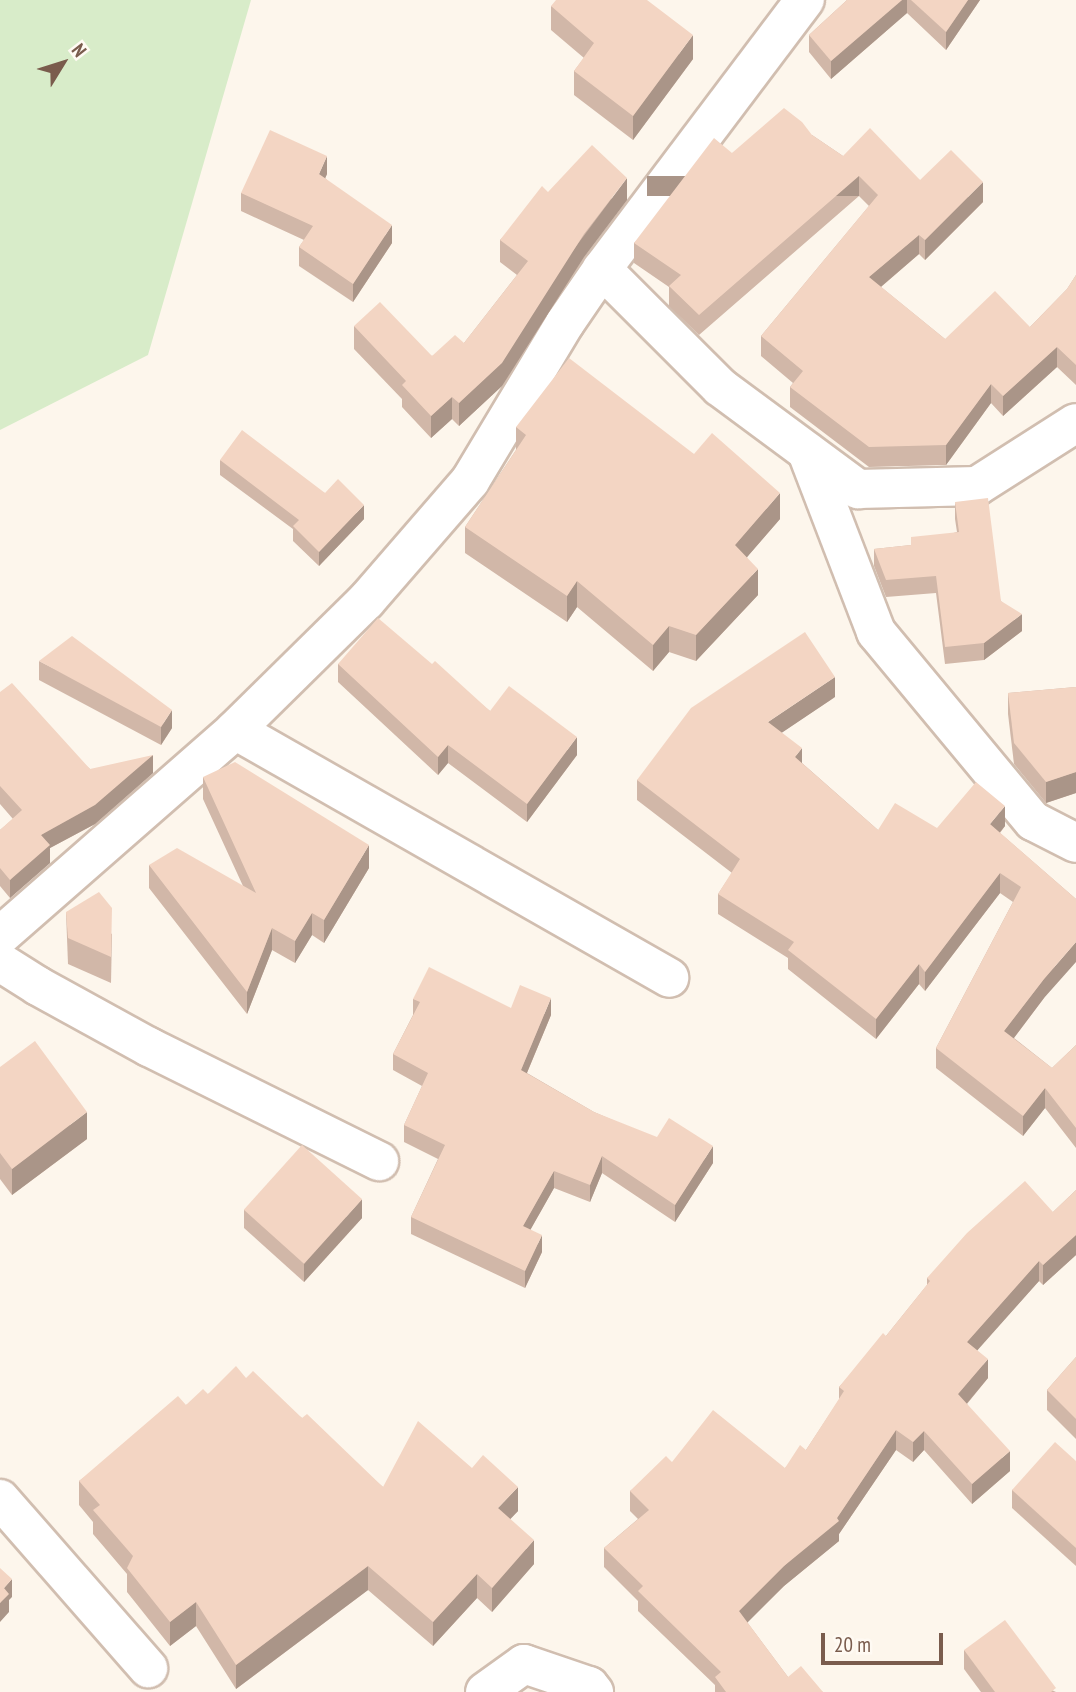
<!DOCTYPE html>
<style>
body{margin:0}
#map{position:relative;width:1076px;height:1692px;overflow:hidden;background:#fdf6ec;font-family:"PT Sans Narrow",sans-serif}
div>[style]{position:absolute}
.green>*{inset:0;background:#d8ecc9}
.roads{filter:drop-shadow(2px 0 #d1beb0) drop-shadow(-2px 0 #d1beb0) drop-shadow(0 2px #d1beb0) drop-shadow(0 -2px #d1beb0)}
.minor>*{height:38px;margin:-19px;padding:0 19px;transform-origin:19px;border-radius:19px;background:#fff}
.wall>*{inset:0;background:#d1b7a8}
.shaded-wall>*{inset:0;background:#aa9588;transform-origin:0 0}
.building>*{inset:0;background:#f3d5c3;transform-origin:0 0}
span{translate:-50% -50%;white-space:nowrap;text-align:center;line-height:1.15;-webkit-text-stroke:7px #fffaf3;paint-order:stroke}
.north{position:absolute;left:28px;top:28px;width:70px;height:70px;-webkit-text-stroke:5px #fffaf3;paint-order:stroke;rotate:52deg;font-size:19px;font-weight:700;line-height:28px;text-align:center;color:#7a5c4d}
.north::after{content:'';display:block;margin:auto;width:24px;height:32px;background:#7a5c4d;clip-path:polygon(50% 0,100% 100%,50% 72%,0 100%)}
.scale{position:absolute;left:821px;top:1633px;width:122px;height:32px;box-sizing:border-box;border:4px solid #7a5c4d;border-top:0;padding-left:9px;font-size:21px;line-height:24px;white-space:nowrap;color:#7a5c4d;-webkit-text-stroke:5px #fffaf3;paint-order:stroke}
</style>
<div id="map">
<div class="green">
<div style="clip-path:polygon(0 0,251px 0,148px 355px,0 430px)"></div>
</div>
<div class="roads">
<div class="minor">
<div style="left:602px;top:269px;width:167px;rotate:45deg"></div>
<div style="left:720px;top:387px;width:172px;rotate:36.5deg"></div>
<div style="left:858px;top:489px;width:119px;rotate:-1.4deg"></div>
<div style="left:977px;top:486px;width:117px;rotate:-32.5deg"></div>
<div style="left:807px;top:452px;width:193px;rotate:69deg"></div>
<div style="left:876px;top:632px;width:246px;rotate:50.3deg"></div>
<div style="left:1033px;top:821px;width:48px;rotate:27.1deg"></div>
<div style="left:235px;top:730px;width:500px;rotate:29.7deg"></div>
<div style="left:0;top:936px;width:313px;rotate:-41.2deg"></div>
<div style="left:235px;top:730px;width:184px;rotate:-44.6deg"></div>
<div style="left:366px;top:601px;width:159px;rotate:-49.1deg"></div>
<div style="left:470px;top:481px;width:184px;rotate:-59deg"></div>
<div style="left:565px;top:323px;width:65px;rotate:-55.6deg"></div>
<div style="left:602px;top:269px;width:337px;rotate:-53deg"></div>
<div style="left:0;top:962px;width:45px;rotate:32.3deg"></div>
<div style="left:38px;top:986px;width:127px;rotate:28.8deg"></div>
<div style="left:149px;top:1047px;width:257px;rotate:26.4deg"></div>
<div style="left:0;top:1499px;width:225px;rotate:48.8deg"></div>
<div style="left:485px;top:1692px;width:48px;rotate:-35.7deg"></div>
<div style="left:524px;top:1664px;width:69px;rotate:18.7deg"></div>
<div style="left:589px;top:1686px;width:8px;rotate:50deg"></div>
</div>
</div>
<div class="wall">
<div style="clip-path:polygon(847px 0,980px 0,946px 50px,907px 13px,831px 79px,809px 52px,809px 35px)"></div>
<div style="clip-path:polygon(551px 6px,693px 59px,633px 140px,574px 95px,574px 71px,584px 58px,551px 30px)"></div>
<div style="clip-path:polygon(812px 135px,843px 156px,920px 180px,983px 202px,925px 260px,919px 254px,881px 287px,945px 339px,1030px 327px,1067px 289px,1076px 275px,1076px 385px,1057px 367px,1003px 416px,991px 403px,946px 465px,869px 467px,790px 407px,790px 387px,793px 383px,761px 356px,761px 336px,869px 206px,859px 196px,699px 335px,669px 306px,669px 287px,634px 263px,634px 243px,732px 153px)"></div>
<div style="clip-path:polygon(327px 174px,325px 178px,392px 243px,353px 302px,299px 266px,299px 247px,304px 240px,241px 211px,241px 193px)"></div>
<div style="clip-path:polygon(548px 192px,627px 200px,584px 257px,502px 386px,459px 426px,452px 419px,431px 438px,402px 407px,402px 399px,354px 349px,354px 326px,432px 356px,464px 343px,517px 275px,500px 262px,500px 240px)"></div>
<div style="clip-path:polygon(516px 427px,694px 454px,780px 519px,747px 557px,758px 595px,696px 661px,669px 652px,653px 671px,577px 607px,567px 622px,465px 553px,465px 527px,516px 450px)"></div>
<div style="clip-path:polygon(220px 460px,325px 493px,364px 519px,319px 566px,293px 541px,293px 529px,220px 475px)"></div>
<div style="clip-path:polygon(955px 502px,1001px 601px,1022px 631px,984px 660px,945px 664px,936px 593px,886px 597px,874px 566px,874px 549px,911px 545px,957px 532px,955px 519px)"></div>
<div style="clip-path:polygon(39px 661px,172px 728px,161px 745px,39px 680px)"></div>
<div style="clip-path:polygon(338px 664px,432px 664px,490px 711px,577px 755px,527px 822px,448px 763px,438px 775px,338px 682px)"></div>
<div style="clip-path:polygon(1076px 687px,1076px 793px,1046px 803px,1014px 764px,1008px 714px,1008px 693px)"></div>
<div style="clip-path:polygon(0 692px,90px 769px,153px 773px,95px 824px,50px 848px,50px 863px,10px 898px,0 886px,0 830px,13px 819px,0 804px)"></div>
<div style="clip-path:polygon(835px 697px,781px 733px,802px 763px,878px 830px,1005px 826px,1000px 833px,1076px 899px,1044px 998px,1014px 1038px,1052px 1068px,1076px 1045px,1076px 1148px,1045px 1108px,1023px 1136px,936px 1068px,936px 1048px,1013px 902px,1000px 893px,925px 991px,919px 984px,876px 1039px,788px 969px,788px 958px,718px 914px,718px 894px,732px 873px,637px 800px,637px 780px)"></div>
<div style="clip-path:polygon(203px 777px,369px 868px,324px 943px,312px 935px,295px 963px,272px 950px,247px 1014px,149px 888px,149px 865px,243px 886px,203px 799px)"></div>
<div style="clip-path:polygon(66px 912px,112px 934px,111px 983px,68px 964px)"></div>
<div style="clip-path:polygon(413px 999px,511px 1008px,551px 1015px,527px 1073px,594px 1112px,713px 1163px,675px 1222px,602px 1173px,590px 1202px,554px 1188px,530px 1230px,542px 1252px,525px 1288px,411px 1234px,411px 1217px,438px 1159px,404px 1142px,404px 1125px,422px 1086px,393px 1070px,393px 1054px,413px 1015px)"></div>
<div style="clip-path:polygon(0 1067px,87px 1139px,12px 1195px,0 1179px)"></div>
<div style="clip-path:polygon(1076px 1190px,1076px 1255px,1043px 1285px,1039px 1281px,977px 1350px,988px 1378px,967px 1404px,1010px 1471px,972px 1504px,924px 1450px,913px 1462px,896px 1450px,839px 1534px,839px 1541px,784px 1586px,747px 1622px,788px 1677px,823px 1692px,715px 1692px,715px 1685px,638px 1611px,638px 1601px,604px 1567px,604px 1548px,638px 1519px,630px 1511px,630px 1491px,672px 1462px,785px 1468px,806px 1450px,839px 1400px,839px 1387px,886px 1336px,927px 1285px,927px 1278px,1053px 1212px)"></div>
<div style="clip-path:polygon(244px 1210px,362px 1218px,304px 1282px,244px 1228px)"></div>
<div style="clip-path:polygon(1076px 1357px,1076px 1439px,1047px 1410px,1047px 1390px)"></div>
<div style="clip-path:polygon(246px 1378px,302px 1418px,383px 1487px,518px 1511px,510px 1519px,534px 1564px,492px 1612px,477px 1598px,433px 1646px,368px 1590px,236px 1689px,196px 1626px,170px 1646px,127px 1592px,127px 1574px,93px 1534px,93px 1522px,79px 1505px,79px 1481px,186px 1405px,208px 1394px)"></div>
<div style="clip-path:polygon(1076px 1461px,1076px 1566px,1012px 1508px,1012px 1490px)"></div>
<div style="clip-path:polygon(964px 1650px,1056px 1692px,981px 1692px,964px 1669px)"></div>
</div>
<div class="shaded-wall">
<div style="clip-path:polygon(902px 0,907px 0,907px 13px,831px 79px,831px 61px)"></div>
<div style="clip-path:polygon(968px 0,980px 0,946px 50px,946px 32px)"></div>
<div style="clip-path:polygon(693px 35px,693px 59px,633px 140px,633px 116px)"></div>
<div style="clip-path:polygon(327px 156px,327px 174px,319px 192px,319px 174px)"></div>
<div style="left:859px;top:176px;width:20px;height:212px;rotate:90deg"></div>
<div style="clip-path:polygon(627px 178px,627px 200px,584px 257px,502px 386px,459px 426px,459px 403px)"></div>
<div style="clip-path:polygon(983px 182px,983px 202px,925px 260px,925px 240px)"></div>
<div style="clip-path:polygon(392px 225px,392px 243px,353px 302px,353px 284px)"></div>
<div style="clip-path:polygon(919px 235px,919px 254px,869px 297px,869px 277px)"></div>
<div style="clip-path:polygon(1057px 347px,1057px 367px,1003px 416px,1003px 396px)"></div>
<div style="clip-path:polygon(991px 384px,991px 403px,946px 465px,946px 445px)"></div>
<div style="clip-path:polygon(452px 397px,452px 419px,431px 438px,431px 416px)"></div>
<div style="clip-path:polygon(780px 493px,780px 519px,735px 571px,735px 545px)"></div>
<div style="clip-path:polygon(364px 505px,364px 519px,319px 566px,319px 552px)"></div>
<div style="clip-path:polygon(758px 569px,758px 595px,696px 661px,696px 635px)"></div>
<div style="clip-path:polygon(577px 581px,577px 607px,567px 622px,567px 596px)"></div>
<div style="clip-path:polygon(1022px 614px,1022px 631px,984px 660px,984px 643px)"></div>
<div style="clip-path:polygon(669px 626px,669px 652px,653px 671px,653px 645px)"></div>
<div style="clip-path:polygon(835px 677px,835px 697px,768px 742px,768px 722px)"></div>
<div style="clip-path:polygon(172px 710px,172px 728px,161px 745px,161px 727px)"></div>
<div style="clip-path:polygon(577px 737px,577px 755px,527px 822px,527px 804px)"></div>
<div style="clip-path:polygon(448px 745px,448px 763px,438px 775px,438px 757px)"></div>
<div style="clip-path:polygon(802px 748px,802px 768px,795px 757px)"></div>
<div style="clip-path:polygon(153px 755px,153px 773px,95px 824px,50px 848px,50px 863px,10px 898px,10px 880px,41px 835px)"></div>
<div style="clip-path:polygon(1076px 772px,1076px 793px,1046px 803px,1046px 782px)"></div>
<div style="clip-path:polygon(1005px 806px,1005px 826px,990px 844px,990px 824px)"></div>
<div style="clip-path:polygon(369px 845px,369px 868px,324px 943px,324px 920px)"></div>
<div style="clip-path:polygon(1000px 873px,1000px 893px,925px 991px,925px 972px)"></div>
<div style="clip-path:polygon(312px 913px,312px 935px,295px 963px,295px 941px)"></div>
<div style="clip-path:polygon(272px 928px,272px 950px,247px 1014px,247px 992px)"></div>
<div style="clip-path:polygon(1076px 942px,1076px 962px,1044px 998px,1004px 1051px,1004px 1031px,1044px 979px)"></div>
<div style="clip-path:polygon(919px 964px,919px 984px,876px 1039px,876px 1019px)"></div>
<div style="clip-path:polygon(551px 998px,551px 1015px,521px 1087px,521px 1070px)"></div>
<div style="clip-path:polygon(1045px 1088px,1045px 1108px,1023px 1136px,1023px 1116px)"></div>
<div style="clip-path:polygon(87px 1112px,87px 1139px,12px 1195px,12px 1169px)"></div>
<div style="clip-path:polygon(713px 1146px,713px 1163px,675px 1222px,675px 1205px)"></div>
<div style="clip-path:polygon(602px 1156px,602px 1173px,590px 1202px,590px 1185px)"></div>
<div style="clip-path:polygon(554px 1171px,554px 1188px,523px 1243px,523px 1226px)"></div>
<div style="clip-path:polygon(362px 1199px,362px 1218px,304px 1282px,304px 1264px)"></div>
<div style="clip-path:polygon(542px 1235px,542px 1252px,525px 1288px,525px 1271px)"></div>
<div style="clip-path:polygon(1076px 1235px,1076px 1255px,1043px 1285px,1043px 1265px)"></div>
<div style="clip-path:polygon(1039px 1261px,1039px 1281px,967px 1362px,967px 1342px)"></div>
<div style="clip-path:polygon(988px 1359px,988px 1378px,958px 1414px,958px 1394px)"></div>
<div style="clip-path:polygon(896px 1430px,896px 1450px,839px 1534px,839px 1541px,784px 1586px,739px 1631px,739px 1611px,784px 1566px,837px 1518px)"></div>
<div style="clip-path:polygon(924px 1431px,924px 1450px,913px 1462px,913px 1442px)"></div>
<div style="clip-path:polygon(1010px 1451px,1010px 1471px,972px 1504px,972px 1484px)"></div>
<div style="clip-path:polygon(518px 1487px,518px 1511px,498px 1532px,498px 1508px)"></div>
<div style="clip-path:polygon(534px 1540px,534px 1564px,492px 1612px,492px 1588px)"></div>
<div style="clip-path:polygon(368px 1566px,368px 1590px,236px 1689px,236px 1665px)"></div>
<div style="clip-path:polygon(477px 1574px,477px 1598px,433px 1646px,433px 1622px)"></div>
<div style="clip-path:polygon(12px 1579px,12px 1597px,9px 1600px,9px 1612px,0 1622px,0 1603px,4px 1588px)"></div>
<div style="clip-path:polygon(196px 1602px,196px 1626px,170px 1646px,170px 1622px)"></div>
</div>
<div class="building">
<div style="clip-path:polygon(556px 0,647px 0,693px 35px,633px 116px,574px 71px,594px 43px,551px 6px)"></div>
<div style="clip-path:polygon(847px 0,902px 0,831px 61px,809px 35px)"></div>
<div style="clip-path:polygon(911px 0,968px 0,946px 32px)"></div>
<div style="clip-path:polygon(784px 108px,802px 122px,812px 135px,843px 156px,870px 128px,920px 180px,951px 150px,983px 182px,925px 240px,919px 235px,869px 277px,945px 339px,995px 291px,1030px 327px,1067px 289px,1076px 275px,1076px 365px,1057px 347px,1003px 396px,991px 384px,946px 445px,869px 447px,790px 387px,803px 371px,761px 336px,878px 195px,859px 176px,699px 315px,669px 286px,681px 275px,634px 243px,714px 138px,732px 153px)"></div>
<div style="clip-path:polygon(270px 130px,327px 156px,319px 174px,392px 225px,353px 284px,299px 247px,313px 226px,241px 193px)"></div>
<div style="clip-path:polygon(592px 145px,627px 178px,584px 234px,502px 363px,459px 403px,452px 397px,431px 416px,402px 385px,406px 381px,354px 326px,380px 302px,432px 356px,455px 335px,464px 343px,528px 261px,500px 240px,542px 186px,548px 192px)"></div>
<div style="clip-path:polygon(569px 358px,694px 454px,712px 433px,780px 493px,735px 545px,758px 569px,696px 635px,669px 626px,653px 645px,577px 581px,567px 596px,465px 527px,526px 435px,516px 427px)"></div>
<div style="clip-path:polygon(242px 430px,325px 493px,338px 479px,364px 505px,319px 552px,293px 526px,299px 520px,220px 460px)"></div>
<div style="clip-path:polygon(988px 498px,1001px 601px,1022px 614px,984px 643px,945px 647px,936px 576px,886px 580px,874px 549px,911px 545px,911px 537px,959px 532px,955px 502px)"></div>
<div style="clip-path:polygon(378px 618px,432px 664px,435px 661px,490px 711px,509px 686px,577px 737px,527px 804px,448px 745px,438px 757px,338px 664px)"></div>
<div style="clip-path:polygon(805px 632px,835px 677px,768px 722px,802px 748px,795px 757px,878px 830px,895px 803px,937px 828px,976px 782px,1005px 806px,990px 824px,1076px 899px,1076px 942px,1044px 979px,1004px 1031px,1052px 1068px,1076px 1045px,1076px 1128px,1045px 1088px,1023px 1116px,936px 1048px,1021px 887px,1000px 873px,925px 972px,919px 964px,876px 1019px,788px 950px,794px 942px,718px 894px,740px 859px,637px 780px,691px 708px)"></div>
<div style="clip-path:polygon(72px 636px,172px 710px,161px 727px,39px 661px)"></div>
<div style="clip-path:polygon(12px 683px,90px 769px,153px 755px,95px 805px,41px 835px,50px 845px,10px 880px,0 868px,0 830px,22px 810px,0 786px,0 692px)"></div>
<div style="clip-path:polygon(1076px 687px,1076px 772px,1046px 782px,1014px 743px,1008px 693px)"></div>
<div style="clip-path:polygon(235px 762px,369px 845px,324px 920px,312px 913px,295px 941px,272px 928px,247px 992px,149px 865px,177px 848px,256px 893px,203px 777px)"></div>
<div style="clip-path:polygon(99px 892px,112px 908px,111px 957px,68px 938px,66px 912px)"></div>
<div style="clip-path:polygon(429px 967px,511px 1008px,520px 985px,551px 998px,521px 1070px,594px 1112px,657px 1137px,669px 1118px,713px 1146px,675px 1205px,602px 1156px,590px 1185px,554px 1171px,523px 1226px,542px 1235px,525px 1271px,411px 1217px,445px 1145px,404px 1125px,428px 1073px,393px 1054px,420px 1002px,413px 999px)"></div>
<div style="clip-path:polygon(35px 1041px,87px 1112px,12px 1169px,0 1153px,0 1067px)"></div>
<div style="left:302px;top:1145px;width:81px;height:87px;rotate:42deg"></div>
<div style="clip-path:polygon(1025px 1181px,1053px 1212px,1076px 1190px,1076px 1235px,1043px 1265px,1039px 1261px,967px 1342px,988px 1359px,958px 1394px,1010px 1451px,972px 1484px,924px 1431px,913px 1442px,896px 1430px,837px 1518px,839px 1521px,784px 1566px,739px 1611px,788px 1677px,801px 1666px,823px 1692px,726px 1692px,715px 1677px,721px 1672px,638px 1591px,643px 1586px,604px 1548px,649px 1510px,630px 1491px,666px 1456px,672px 1462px,713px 1410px,785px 1468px,800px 1445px,806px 1450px,844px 1391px,839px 1387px,883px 1333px,886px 1336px,930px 1281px,927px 1278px,967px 1233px)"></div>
<div style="clip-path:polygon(1076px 1357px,1076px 1419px,1047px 1390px)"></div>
<div style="clip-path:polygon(236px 1366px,246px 1378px,253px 1371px,302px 1418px,307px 1414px,383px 1487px,418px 1421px,472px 1468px,483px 1455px,518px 1487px,498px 1508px,534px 1540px,492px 1588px,477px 1574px,433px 1622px,368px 1566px,236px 1665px,196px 1602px,170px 1622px,127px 1568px,133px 1556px,93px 1510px,100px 1505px,79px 1481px,178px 1396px,186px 1405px,203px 1389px,208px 1394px)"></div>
<div style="clip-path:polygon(1055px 1442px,1076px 1461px,1076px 1548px,1012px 1490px)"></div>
<div style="clip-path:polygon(0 1568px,12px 1579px,4px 1588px,9px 1594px,0 1603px)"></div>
<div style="clip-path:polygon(1005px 1620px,1056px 1688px,1051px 1692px,995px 1692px,964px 1650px)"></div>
</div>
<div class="north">N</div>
<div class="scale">20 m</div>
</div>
